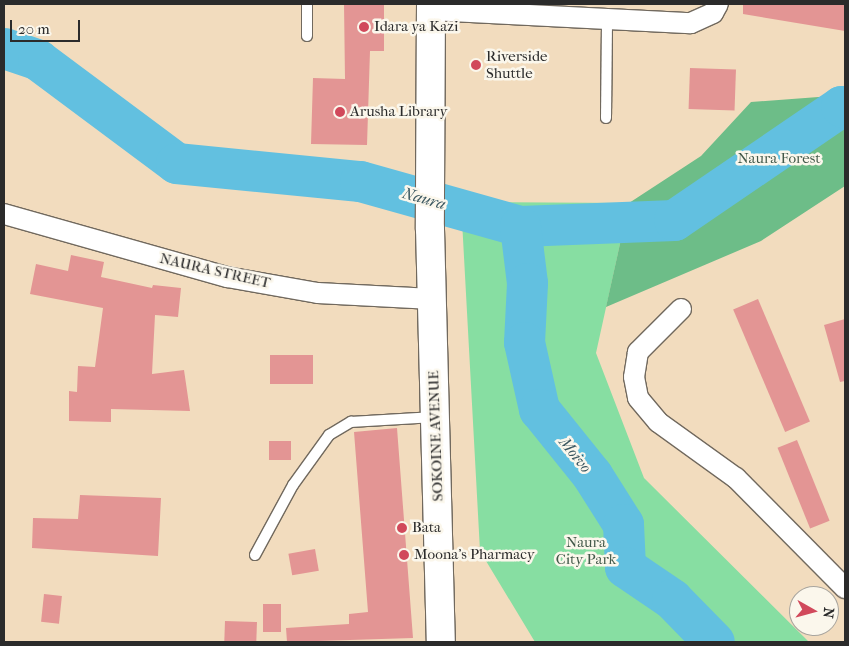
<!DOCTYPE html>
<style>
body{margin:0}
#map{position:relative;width:849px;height:646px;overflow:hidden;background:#f2dcbe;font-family:"IM FELL French Canon",serif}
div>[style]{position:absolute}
.green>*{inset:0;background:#87dea2}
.forest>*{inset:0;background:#6dbd88}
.river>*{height:41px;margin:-20.5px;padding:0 20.5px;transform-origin:20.5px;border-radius:20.5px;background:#62c0e0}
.building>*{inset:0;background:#e39594;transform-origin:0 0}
.roads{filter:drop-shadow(1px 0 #71695e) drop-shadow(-1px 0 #71695e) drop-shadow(0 1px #71695e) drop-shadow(0 -1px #71695e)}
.service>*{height:10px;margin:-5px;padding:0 5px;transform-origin:5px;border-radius:5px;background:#fff}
.minor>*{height:20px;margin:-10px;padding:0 10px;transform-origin:10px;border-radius:10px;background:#fff}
.primary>*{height:28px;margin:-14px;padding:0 14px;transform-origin:14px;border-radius:14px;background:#fff}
.dots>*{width:14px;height:14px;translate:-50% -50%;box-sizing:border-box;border:2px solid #fbf7ec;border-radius:50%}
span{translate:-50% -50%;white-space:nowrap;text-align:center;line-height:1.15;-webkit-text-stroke:5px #fbf7ec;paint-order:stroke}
.poi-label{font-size:15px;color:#2b2b2b}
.left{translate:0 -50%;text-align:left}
.park-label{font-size:15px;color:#425849}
.street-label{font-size:15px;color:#2b2b2b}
.water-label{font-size:16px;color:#3c5861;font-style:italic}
.frame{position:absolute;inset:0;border:5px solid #2b2b2b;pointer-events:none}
.north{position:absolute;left:789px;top:586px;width:50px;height:50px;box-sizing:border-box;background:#fbf7ec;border:1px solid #a8a59f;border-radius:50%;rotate:97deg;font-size:14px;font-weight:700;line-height:20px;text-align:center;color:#2b2b2b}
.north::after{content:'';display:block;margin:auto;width:18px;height:22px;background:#d1495b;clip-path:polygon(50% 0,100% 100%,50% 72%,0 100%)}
.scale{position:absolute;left:10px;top:20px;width:70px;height:22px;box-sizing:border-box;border:2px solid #2b2b2b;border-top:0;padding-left:6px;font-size:15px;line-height:18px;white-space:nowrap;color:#2b2b2b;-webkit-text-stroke:4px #fbf7ec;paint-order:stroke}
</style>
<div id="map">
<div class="green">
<div style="clip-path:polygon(461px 202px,629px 203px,596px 353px,644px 478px,809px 642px,535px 642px,480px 551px)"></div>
</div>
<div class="forest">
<div style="clip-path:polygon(845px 95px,845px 186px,761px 241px,606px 307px,629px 203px,701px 156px,751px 102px)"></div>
</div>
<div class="river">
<div style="left:4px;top:48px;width:36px;rotate:19deg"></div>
<div style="left:38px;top:60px;width:172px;rotate:36.7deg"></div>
<div style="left:176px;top:163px;width:185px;rotate:5.6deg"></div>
<div style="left:360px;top:181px;width:166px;rotate:15.7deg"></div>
<div style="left:520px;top:226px;width:154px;rotate:-2.2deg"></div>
<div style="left:674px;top:220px;width:202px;rotate:-34.3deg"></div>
<div style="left:841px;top:106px;width:4px;rotate:27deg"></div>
<div style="left:520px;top:226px;width:57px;rotate:83deg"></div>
<div style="left:527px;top:283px;width:59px;rotate:92.9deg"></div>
<div style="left:524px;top:342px;width:69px;rotate:77.4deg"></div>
<div style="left:539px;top:409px;width:85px;rotate:51.2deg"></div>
<div style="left:592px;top:475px;width:58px;rotate:57.7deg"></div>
<div style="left:623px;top:524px;width:43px;rotate:87.3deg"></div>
<div style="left:625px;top:567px;width:57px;rotate:34.2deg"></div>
<div style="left:672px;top:599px;width:60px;rotate:45.7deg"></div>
</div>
<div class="building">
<div style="clip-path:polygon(344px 4px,384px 4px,384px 51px,370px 51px,367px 145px,311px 144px,313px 78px,345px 79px)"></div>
<div style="clip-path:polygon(743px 4px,845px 4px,845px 31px,743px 14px)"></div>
<div style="left:690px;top:68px;width:46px;height:41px;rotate:2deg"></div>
<div style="clip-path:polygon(71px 255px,104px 262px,101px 277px,152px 288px,153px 285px,181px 288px,178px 317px,155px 315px,152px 374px,184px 370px,190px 411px,111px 409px,111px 422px,69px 421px,69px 391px,77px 392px,78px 366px,95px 367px,103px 308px,30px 294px,36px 264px,68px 271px)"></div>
<div style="left:758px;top:299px;width:133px;height:27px;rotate:67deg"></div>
<div style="clip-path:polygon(845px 319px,845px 381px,840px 382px,824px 325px)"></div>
<div style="left:313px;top:355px;width:29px;height:43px;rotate:90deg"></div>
<div style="clip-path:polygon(397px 428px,413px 638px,287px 642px,286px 628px,349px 624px,349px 614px,368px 612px,354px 432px)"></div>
<div style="left:797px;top:440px;width:87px;height:21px;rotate:68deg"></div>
<div style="left:269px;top:441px;width:22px;height:19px"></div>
<div style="clip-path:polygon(80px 495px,161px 498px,158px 556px,32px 548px,33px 518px,78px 519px)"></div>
<div style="left:315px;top:549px;width:22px;height:27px;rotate:80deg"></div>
<div style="left:44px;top:594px;width:18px;height:28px;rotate:6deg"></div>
<div style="left:263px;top:604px;width:18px;height:28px"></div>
<div style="left:225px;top:621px;width:32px;height:21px;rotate:2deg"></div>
</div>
<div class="roads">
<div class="service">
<div style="left:307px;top:36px;width:32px;rotate:-90deg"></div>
<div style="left:606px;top:118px;width:99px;rotate:-89.4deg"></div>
<div style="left:255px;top:555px;width:80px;rotate:-61.5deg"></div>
<div style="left:293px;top:485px;width:62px;rotate:-54.2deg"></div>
<div style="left:329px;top:435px;width:26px;rotate:-31deg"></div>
<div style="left:351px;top:422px;width:83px;rotate:-3.4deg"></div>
</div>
<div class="minor">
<div style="left:431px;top:10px;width:260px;rotate:2.9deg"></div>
<div style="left:691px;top:23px;width:24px;rotate:-24deg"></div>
<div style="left:713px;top:13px;width:10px;rotate:-61deg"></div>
<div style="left:4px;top:214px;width:232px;rotate:15.8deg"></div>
<div style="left:227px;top:277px;width:92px;rotate:10deg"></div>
<div style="left:318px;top:293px;width:114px;rotate:3deg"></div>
<div style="left:681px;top:309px;width:61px;rotate:135deg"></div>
<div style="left:638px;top:352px;width:25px;rotate:99deg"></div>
<div style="left:634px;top:377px;width:21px;rotate:79deg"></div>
<div style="left:638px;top:398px;width:31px;rotate:50deg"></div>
<div style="left:658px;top:422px;width:96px;rotate:35.7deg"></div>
<div style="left:736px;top:478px;width:155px;rotate:45.3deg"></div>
</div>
<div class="primary">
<div style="left:431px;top:4px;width:225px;rotate:90.3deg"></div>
<div style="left:430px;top:229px;width:413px;rotate:88.5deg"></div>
</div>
</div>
<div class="dots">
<div style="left:364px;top:27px;background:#d1495b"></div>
<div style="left:476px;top:65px;background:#d1495b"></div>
<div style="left:340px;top:112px;background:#d1495b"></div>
<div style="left:402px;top:528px;background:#d1495b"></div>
<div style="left:404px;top:555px;background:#d1495b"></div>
</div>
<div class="poi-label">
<span class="left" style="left:374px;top:27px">Idara ya Kazi</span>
<span class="left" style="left:486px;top:65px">Riverside<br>Shuttle</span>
<span class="left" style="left:350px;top:112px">Arusha Library</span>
<span class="left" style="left:412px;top:528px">Bata</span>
<span class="left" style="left:414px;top:555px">Moona's Pharmacy</span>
</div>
<div class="park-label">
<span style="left:779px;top:159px">Naura Forest</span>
<span style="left:586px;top:551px">Naura<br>City Park</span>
</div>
<div class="street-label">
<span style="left:215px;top:271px;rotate:13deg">NAURA STREET</span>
<span style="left:436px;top:436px;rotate:-92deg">SOKOINE AVENUE</span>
</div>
<div class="water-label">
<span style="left:424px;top:199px;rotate:16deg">Naura</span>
<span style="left:575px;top:455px;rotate:51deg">Moivo</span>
</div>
<div class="frame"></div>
<div class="north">N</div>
<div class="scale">20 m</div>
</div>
